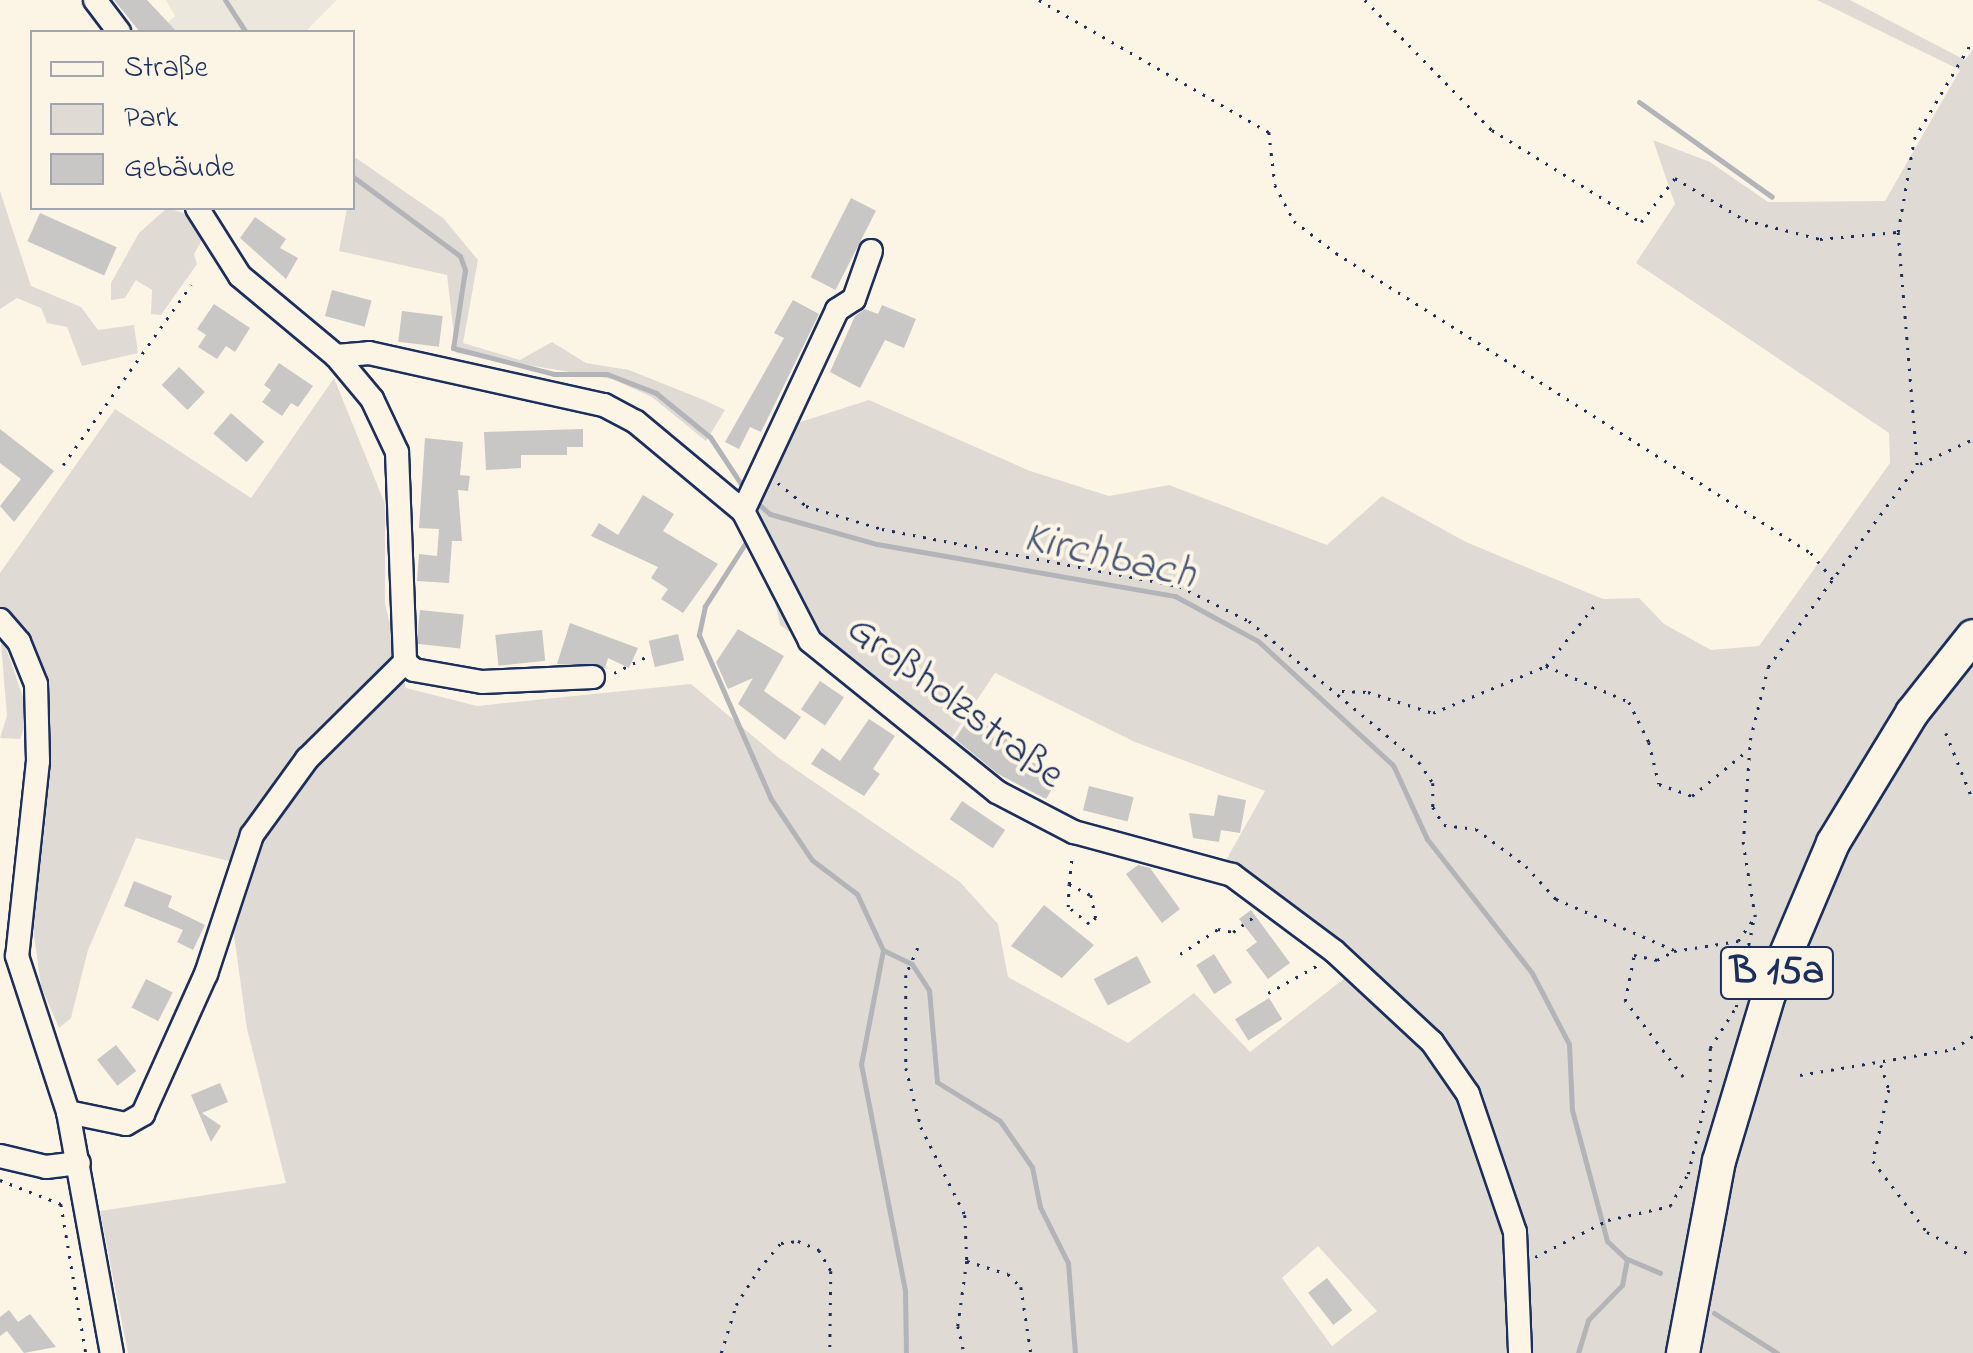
<!DOCTYPE html>
<meta charset="utf-8">
<style>
body{margin:0}
#map{position:relative;width:1973px;height:1353px;overflow:hidden;background:#fcf5e5;font-family:"Indie Flower",sans-serif}
div>[style]{position:absolute}
.built>*{inset:0;background:#ece7dc}
.green>*{inset:0;background:#dfdbd4}
.stream>*{height:5px;margin:-2.5px;padding:0 2.5px;transform-origin:2.5px;border-radius:2.5px;background:#b2b4b8}
.building>*{inset:0;background:#c8c7c6;transform-origin:0 0}
.path>*{height:2.5px;margin-top:-1.25px;transform-origin:0;background:repeating-linear-gradient(90deg,#1b2f5e 0 2.5px,transparent 0 10.5px)}
.roads{filter:drop-shadow(2px 0 #1b2f5e) drop-shadow(-2px 0 #1b2f5e) drop-shadow(0 2px #1b2f5e) drop-shadow(0 -2px #1b2f5e)}
.minor>*{height:22px;margin:-11px;padding:0 11px;transform-origin:11px;border-radius:11px;background:#fcf5e5}
.highway>*{height:32px;margin:-16px;padding:0 16px;transform-origin:16px;border-radius:16px;background:#fcf5e5}
span{translate:-50% -50%;white-space:nowrap;text-align:center;line-height:1.15;-webkit-text-stroke:8px #fcf5e5;paint-order:stroke}
.shield-label span{padding:2px 8px;background:#fcf5e5;border:2px solid;border-radius:8px;-webkit-text-stroke-width:0}
.shield-label{font-size:40px;color:#1b2f5e;font-weight:700}
.street-label{font-size:42px;color:#1b2f5e}
.water-label{font-size:45px;color:#485779;font-style:italic}
.legend{position:absolute;left:30px;top:30px;width:325px;height:180px;box-sizing:border-box;background:#fcf5e5;border:2px solid #a2a6af;margin:0;padding:12px 18px;list-style:none;font-size:30px;color:#1b2f5e}
.legend li{display:flex;align-items:center;gap:20px;height:50px}
.legend b{width:50px;border:2px solid #a2a6af}
</style>
<div id="map">
<div class="built">
<div style="clip-path:polygon(166px 0,337px 0,305px 32px,156px 32px,175px 16px)"></div>
</div>
<div class="green">
<div style="clip-path:polygon(evenodd,1817px 0,1850px 0,1965px 60px,1973px 49px,1973px 1353px,128px 1353px,100px 1211px,286px 1183px,247px 1029px,233px 928px,241px 864px,136px 838px,88px 950px,71px 1018px,59px 1028px,41px 986px,31px 914px,26px 643px,0 608px,0 573px,115px 409px,251px 498px,334px 378px,385px 504px,385px 604px,406px 688px,477px 706px,691px 684px,779px 758px,960px 882px,998px 924px,1008px 977px,1128px 1043px,1194px 993px,1250px 1052px,1354px 971px,1226px 860px,1265px 791px,1135px 742px,995px 673px,947px 745px,780px 625px,755px 508px,794px 424px,869px 400px,1030px 471px,1109px 496px,1169px 485px,1327px 545px,1382px 496px,1466px 542px,1603px 599px,1639px 598px,1664px 624px,1711px 650px,1759px 646px,1890px 463px,1889px 433px,1636px 263px,1675px 204px,1653px 140px,1710px 162px,1768px 202px,1885px 201px,1960px 70px,1817px 0,1318px 1246px,1377px 1311px,1332px 1346px,1282px 1278px,1318px 1246px)"></div>
<div style="clip-path:polygon(353px 156px,443px 218px,478px 260px,463px 343px,520px 360px,552px 342px,586px 363px,629px 370px,704px 400px,725px 410px,706px 441px,652px 397px,612px 379px,456px 353px,447px 275px,339px 251px,347px 208px,352px 208px)"></div>
<div style="clip-path:polygon(0 191px,31px 286px,81px 307px,98px 330px,134px 325px,138px 353px,82px 366px,67px 327px,47px 323px,41px 308px,17px 298px,0 309px)"></div>
<div style="clip-path:polygon(167px 208px,187px 214px,202px 240px,194px 254px,197px 264px,161px 315px,151px 314px,152px 290px,136px 280px,125px 298px,111px 300px,111px 283px,139px 233px)"></div>
<div style="clip-path:polygon(0 631px,29px 714px,20px 739px,0 738px,7px 716px)"></div>
</div>
<div class="stream">
<div style="left:225px;top:0;width:38px;rotate:57deg"></div>
<div style="left:1639px;top:102px;width:163px;rotate:35.5deg"></div>
<div style="left:352px;top:176px;width:134px;rotate:36.5deg"></div>
<div style="left:460px;top:256px;width:15px;rotate:70deg"></div>
<div style="left:465px;top:270px;width:79px;rotate:98.7deg"></div>
<div style="left:453px;top:348px;width:104px;rotate:14.4deg"></div>
<div style="left:554px;top:374px;width:53px"></div>
<div style="left:607px;top:374px;width:53px;rotate:21.2deg"></div>
<div style="left:656px;top:393px;width:70px;rotate:39.2deg"></div>
<div style="left:710px;top:437px;width:64px;rotate:56.6deg"></div>
<div style="left:756px;top:502px;width:18px;rotate:41deg"></div>
<div style="left:770px;top:514px;width:111px;rotate:15.7deg"></div>
<div style="left:877px;top:544px;width:303px;rotate:9.9deg"></div>
<div style="left:1175px;top:596px;width:94px;rotate:28.5deg"></div>
<div style="left:1258px;top:641px;width:183px;rotate:42.6deg"></div>
<div style="left:1393px;top:765px;width:81px;rotate:65.3deg"></div>
<div style="left:1427px;top:839px;width:170px;rotate:51.9deg"></div>
<div style="left:1532px;top:973px;width:80px;rotate:62.5deg"></div>
<div style="left:1569px;top:1044px;width:66px;rotate:87.4deg"></div>
<div style="left:1572px;top:1110px;width:136px;rotate:75deg"></div>
<div style="left:1607px;top:1241px;width:25px;rotate:43deg"></div>
<div style="left:1625px;top:1258px;width:38px;rotate:23deg"></div>
<div style="left:748px;top:539px;width:80px;rotate:122.7deg"></div>
<div style="left:705px;top:606px;width:30px;rotate:102deg"></div>
<div style="left:699px;top:635px;width:179px;rotate:66.3deg"></div>
<div style="left:771px;top:799px;width:73px;rotate:56.1deg"></div>
<div style="left:812px;top:860px;width:56px;rotate:37.1deg"></div>
<div style="left:857px;top:894px;width:62px;rotate:65.1deg"></div>
<div style="left:883px;top:950px;width:116px;rotate:100.9deg"></div>
<div style="left:861px;top:1064px;width:231px;rotate:79deg"></div>
<div style="left:905px;top:1291px;width:62px;rotate:89.1deg"></div>
<div style="left:883px;top:950px;width:32px;rotate:26deg"></div>
<div style="left:912px;top:964px;width:31px;rotate:57deg"></div>
<div style="left:929px;top:990px;width:92px;rotate:85deg"></div>
<div style="left:937px;top:1082px;width:74px;rotate:31.8deg"></div>
<div style="left:1000px;top:1121px;width:56px;rotate:55.2deg"></div>
<div style="left:1032px;top:1167px;width:41px;rotate:78.7deg"></div>
<div style="left:1040px;top:1207px;width:63px;rotate:63.4deg"></div>
<div style="left:1068px;top:1263px;width:90px;rotate:85.6deg"></div>
<div style="left:1714px;top:1313px;width:75px;rotate:32.4deg"></div>
<div style="left:1578px;top:1353px;width:34px;rotate:-73deg"></div>
<div style="left:1588px;top:1320px;width:49px;rotate:-45.8deg"></div>
<div style="left:1622px;top:1285px;width:26px;rotate:-79deg"></div>
</div>
<div class="building">
<div style="clip-path:polygon(114px 0,147px 0,177px 32px,140px 32px)"></div>
<div style="left:851px;top:198px;width:28px;height:89px;rotate:27deg"></div>
<div style="left:40px;top:213px;width:84px;height:31px;rotate:24deg"></div>
<div style="clip-path:polygon(255px 217px,286px 239px,280px 248px,298px 258px,286px 279px,240px 238px)"></div>
<div style="left:332px;top:290px;width:41px;height:27px;rotate:15deg"></div>
<div style="clip-path:polygon(793px 300px,819px 314px,761px 432px,750px 427px,739px 449px,725px 442px,784px 338px,774px 333px)"></div>
<div style="clip-path:polygon(214px 304px,250px 328px,235px 352px,226px 346px,217px 359px,198px 347px,206px 335px,197px 329px)"></div>
<div style="clip-path:polygon(882px 305px,916px 319px,904px 348px,885px 340px,860px 388px,830px 372px,855px 316px,865px 309px,878px 314px)"></div>
<div style="left:402px;top:311px;width:41px;height:31px;rotate:7deg"></div>
<div style="clip-path:polygon(279px 363px,313px 386px,298px 407px,291px 403px,282px 416px,262px 402px,271px 390px,264px 385px)"></div>
<div style="left:179px;top:367px;width:36px;height:25px;rotate:44deg"></div>
<div style="left:231px;top:413px;width:44px;height:27px;rotate:41deg"></div>
<div style="clip-path:polygon(0 429px,54px 471px,14px 522px,0 506px,21px 479px,0 463px)"></div>
<div style="clip-path:polygon(583px 429px,583px 447px,567px 447px,567px 455px,521px 455px,521px 468px,486px 470px,484px 432px)"></div>
<div style="clip-path:polygon(425px 438px,463px 442px,460px 475px,470px 476px,468px 491px,458px 490px,462px 541px,452px 541px,449px 583px,417px 581px,419px 554px,437px 556px,439px 529px,419px 528px)"></div>
<div style="clip-path:polygon(643px 495px,674px 514px,663px 531px,718px 564px,683px 613px,661px 599px,668px 589px,651px 578px,658px 567px,591px 536px,599px 523px,618px 535px)"></div>
<div style="left:420px;top:610px;width:44px;height:34px;rotate:6deg"></div>
<div style="clip-path:polygon(570px 623px,638px 648px,629px 668px,608px 658px,605px 668px,557px 664px)"></div>
<div style="clip-path:polygon(738px 629px,784px 656px,764px 691px,801px 717px,785px 740px,738px 704px,753px 678px,728px 689px,716px 662px)"></div>
<div style="left:542px;top:630px;width:31px;height:47px;rotate:84deg"></div>
<div style="left:678px;top:634px;width:27px;height:30px;rotate:77deg"></div>
<div style="left:820px;top:681px;width:29px;height:34px;rotate:34deg"></div>
<div style="clip-path:polygon(869px 719px,895px 736px,873px 769px,880px 774px,864px 796px,811px 764px,822px 748px,840px 761px)"></div>
<div style="clip-path:polygon(990px 720px,1017px 737px,1007px 752px,1061px 774px,1046px 799px,998px 774px,955px 739px,965px 724px,981px 734px)"></div>
<div style="left:1089px;top:786px;width:46px;height:25px;rotate:14deg"></div>
<div style="clip-path:polygon(1218px 795px,1246px 800px,1240px 833px,1221px 830px,1219px 842px,1193px 838px,1189px 813px,1214px 816px)"></div>
<div style="left:962px;top:801px;width:52px;height:22px;rotate:34deg"></div>
<div style="clip-path:polygon(1138px 865px,1150px 868px,1180px 909px,1162px 923px,1126px 874px)"></div>
<div style="clip-path:polygon(134px 881px,172px 896px,168px 907px,205px 925px,193px 950px,177px 942px,183px 930px,124px 906px)"></div>
<div style="clip-path:polygon(1044px 905px,1094px 945px,1062px 978px,1011px 946px)"></div>
<div style="clip-path:polygon(1251px 910px,1290px 963px,1268px 979px,1246px 950px,1257px 942px,1239px 919px)"></div>
<div style="left:1214px;top:954px;width:34px;height:21px;rotate:58deg"></div>
<div style="left:1137px;top:956px;width:30px;height:49px;rotate:62deg"></div>
<div style="left:146px;top:979px;width:30px;height:32px;rotate:27deg"></div>
<div style="left:1269px;top:998px;width:25px;height:40px;rotate:58deg"></div>
<div style="left:116px;top:1045px;width:33px;height:24px;rotate:52deg"></div>
<div style="clip-path:polygon(220px 1083px,228px 1102px,202px 1113px,221px 1126px,211px 1142px,191px 1095px)"></div>
<div style="left:1327px;top:1278px;width:41px;height:24px;rotate:52deg"></div>
<div style="clip-path:polygon(9px 1310px,18px 1322px,30px 1314px,56px 1347px,24px 1353px,7px 1331px,0 1336px,0 1317px)"></div>
</div>
<div class="path">
<div style="left:1039px;top:0;width:265px;rotate:29.9deg"></div>
<div style="left:1269px;top:132px;width:53px;rotate:83.5deg"></div>
<div style="left:1275px;top:185px;width:41px;rotate:62.2deg"></div>
<div style="left:1294px;top:221px;width:53px;rotate:37.3deg"></div>
<div style="left:1336px;top:253px;width:562px;rotate:32.28deg"></div>
<div style="left:1811px;top:553px;width:34px;rotate:50deg"></div>
<div style="left:1365px;top:0;width:182px;rotate:45.7deg"></div>
<div style="left:1492px;top:130px;width:175px;rotate:31.7deg"></div>
<div style="left:1641px;top:222px;width:56px;rotate:-52.3deg"></div>
<div style="left:1675px;top:178px;width:82px;rotate:31deg"></div>
<div style="left:1745px;top:220px;width:77px;rotate:14.2deg"></div>
<div style="left:1820px;top:239px;width:77px;rotate:-5.2deg"></div>
<div style="left:1920px;top:464px;width:59px;rotate:-25.3deg"></div>
<div style="left:63px;top:465px;width:221px;rotate:-54.6deg"></div>
<div style="left:778px;top:483px;width:36px;rotate:39deg"></div>
<div style="left:806px;top:506px;width:79px;rotate:16.8deg"></div>
<div style="left:882px;top:529px;width:302px;rotate:10.9deg"></div>
<div style="left:1179px;top:586px;width:78px;rotate:26.6deg"></div>
<div style="left:1249px;top:621px;width:221px;rotate:39.7deg"></div>
<div style="left:1419px;top:762px;width:25px;rotate:56deg"></div>
<div style="left:1433px;top:783px;width:24px;rotate:90deg"></div>
<div style="left:1433px;top:807px;width:21px;rotate:59deg"></div>
<div style="left:1444px;top:825px;width:32px;rotate:7deg"></div>
<div style="left:1476px;top:829px;width:62px;rotate:36.5deg"></div>
<div style="left:1526px;top:866px;width:45px;rotate:47.7deg"></div>
<div style="left:1556px;top:899px;width:129px;rotate:23.4deg"></div>
<div style="left:1546px;top:666px;width:90px;rotate:23.4deg"></div>
<div style="left:1629px;top:702px;width:45px;rotate:63.4deg"></div>
<div style="left:1649px;top:742px;width:43px;rotate:76.6deg"></div>
<div style="left:1659px;top:784px;width:35px;rotate:20deg"></div>
<div style="left:1692px;top:796px;width:72px;rotate:-39.4deg"></div>
<div style="left:614px;top:673px;width:42px;rotate:-26.6deg"></div>
<div style="left:1342px;top:691px;width:26px;rotate:2deg"></div>
<div style="left:1368px;top:692px;width:68px;rotate:17.9deg"></div>
<div style="left:1433px;top:713px;width:122px;rotate:-22.6deg"></div>
<div style="left:1546px;top:666px;width:83px;rotate:-51.3deg"></div>
<div style="left:1946px;top:733px;width:72px;rotate:68.1deg"></div>
<div style="left:1069px;top:884px;width:25px;rotate:27deg"></div>
<div style="left:1091px;top:895px;width:24px;rotate:78deg"></div>
<div style="left:1096px;top:918px;width:9px;rotate:139deg"></div>
<div style="left:1089px;top:924px;width:27px;rotate:-141deg"></div>
<div style="left:1068px;top:907px;width:23px;rotate:-88deg"></div>
<div style="left:1069px;top:884px;width:30px;rotate:-84deg"></div>
<div style="left:918px;top:948px;width:30px;rotate:114deg"></div>
<div style="left:906px;top:975px;width:93px;rotate:90deg"></div>
<div style="left:906px;top:1068px;width:61px;rotate:75.7deg"></div>
<div style="left:921px;top:1127px;width:98px;rotate:63.4deg"></div>
<div style="left:965px;top:1215px;width:46px;rotate:87.5deg"></div>
<div style="left:967px;top:1261px;width:66px;rotate:97.9deg"></div>
<div style="left:958px;top:1326px;width:28px;rotate:77deg"></div>
<div style="left:1180px;top:954px;width:45px;rotate:-33.3deg"></div>
<div style="left:1218px;top:929px;width:15px;rotate:11deg"></div>
<div style="left:1233px;top:932px;width:27px;rotate:-36deg"></div>
<div style="left:1268px;top:993px;width:57px;rotate:-29.2deg"></div>
<div style="left:1881px;top:1065px;width:26px;rotate:72deg"></div>
<div style="left:1889px;top:1090px;width:73px;rotate:102.7deg"></div>
<div style="left:1873px;top:1161px;width:89px;rotate:52.7deg"></div>
<div style="left:1927px;top:1232px;width:52px;rotate:27.6deg"></div>
<div style="left:1800px;top:1075px;width:155px;rotate:-9.6deg"></div>
<div style="left:1953px;top:1049px;width:24px;rotate:-33deg"></div>
<div style="left:1683px;top:1077px;width:96px;rotate:-127.3deg"></div>
<div style="left:1625px;top:1001px;width:47px;rotate:-78.9deg"></div>
<div style="left:1634px;top:955px;width:24px;rotate:12deg"></div>
<div style="left:1657px;top:960px;width:19px;rotate:-28deg"></div>
<div style="left:1674px;top:951px;width:65px;rotate:-8.9deg"></div>
<div style="left:1738px;top:941px;width:29px;rotate:-55deg"></div>
<div style="left:1755px;top:917px;width:74px;rotate:-99.3deg"></div>
<div style="left:1743px;top:844px;width:104px;rotate:-86.1deg"></div>
<div style="left:1750px;top:740px;width:75px;rotate:-76.1deg"></div>
<div style="left:1768px;top:667px;width:251px;rotate:-53.6deg"></div>
<div style="left:1917px;top:465px;width:234px;rotate:-94.7deg"></div>
<div style="left:1898px;top:232px;width:94px;rotate:-80.2deg"></div>
<div style="left:1914px;top:139px;width:115px;rotate:-59.2deg"></div>
<div style="left:0;top:1180px;width:66px;rotate:21.5deg"></div>
<div style="left:61px;top:1204px;width:151px;rotate:80.5deg"></div>
<div style="left:1535px;top:1257px;width:82px;rotate:-26.9deg"></div>
<div style="left:1608px;top:1220px;width:64px;rotate:-12.7deg"></div>
<div style="left:1670px;top:1206px;width:37px;rotate:-61deg"></div>
<div style="left:1688px;top:1174px;width:95px;rotate:-76.6deg"></div>
<div style="left:1710px;top:1082px;width:34px;rotate:-90deg"></div>
<div style="left:1710px;top:1048px;width:49px;rotate:-57.6deg"></div>
<div style="left:1736px;top:1007px;width:91px;rotate:-78.6deg"></div>
<div style="left:967px;top:1261px;width:43px;rotate:17.6deg"></div>
<div style="left:1008px;top:1274px;width:18px;rotate:45deg"></div>
<div style="left:1021px;top:1287px;width:67px;rotate:81.4deg"></div>
<div style="left:721px;top:1353px;width:50px;rotate:-72.6deg"></div>
<div style="left:736px;top:1305px;width:41px;rotate:-57.8deg"></div>
<div style="left:758px;top:1270px;width:35px;rotate:-50deg"></div>
<div style="left:781px;top:1243px;width:17px;rotate:-7deg"></div>
<div style="left:798px;top:1241px;width:23px;rotate:23deg"></div>
<div style="left:819px;top:1250px;width:24px;rotate:60deg"></div>
<div style="left:831px;top:1271px;width:82px;rotate:90.7deg"></div>
</div>
<div class="roads">
<div class="minor">
<div style="left:95px;top:0;width:40px;rotate:53deg"></div>
<div style="left:197px;top:208px;width:80px;rotate:57.7deg"></div>
<div style="left:240px;top:276px;width:125px;rotate:39.8deg"></div>
<div style="left:336px;top:356px;width:56px;rotate:50.1deg"></div>
<div style="left:372px;top:399px;width:59px;rotate:64.7deg"></div>
<div style="left:397px;top:452px;width:210px;rotate:87.8deg"></div>
<div style="left:405px;top:662px;width:12px;rotate:42deg"></div>
<div style="left:414px;top:670px;width:69px;rotate:10deg"></div>
<div style="left:482px;top:682px;width:111px;rotate:-2.6deg"></div>
<div style="left:336px;top:356px;width:33px;rotate:-5deg"></div>
<div style="left:369px;top:353px;width:241px;rotate:12.5deg"></div>
<div style="left:604px;top:405px;width:36px;rotate:28deg"></div>
<div style="left:636px;top:422px;width:139px;rotate:39.8deg"></div>
<div style="left:743px;top:511px;width:146px;rotate:62.7deg"></div>
<div style="left:810px;top:641px;width:240px;rotate:38.9deg"></div>
<div style="left:997px;top:792px;width:87px;rotate:27.5deg"></div>
<div style="left:1074px;top:832px;width:164px;rotate:15.2deg"></div>
<div style="left:1232px;top:875px;width:127px;rotate:36.7deg"></div>
<div style="left:1334px;top:951px;width:134px;rotate:42.9deg"></div>
<div style="left:1432px;top:1042px;width:63px;rotate:55.3deg"></div>
<div style="left:1468px;top:1094px;width:146px;rotate:71.2deg"></div>
<div style="left:1515px;top:1232px;width:121px;rotate:87.6deg"></div>
<div style="left:743px;top:511px;width:222px;rotate:-64.9deg"></div>
<div style="left:837px;top:310px;width:20px;rotate:-33deg"></div>
<div style="left:854px;top:299px;width:51px;rotate:-70.5deg"></div>
<div style="left:0;top:620px;width:29px;rotate:49deg"></div>
<div style="left:19px;top:642px;width:45px;rotate:68deg"></div>
<div style="left:36px;top:684px;width:77px;rotate:88.5deg"></div>
<div style="left:38px;top:761px;width:196px;rotate:96.1deg"></div>
<div style="left:17px;top:956px;width:164px;rotate:71.9deg"></div>
<div style="left:68px;top:1112px;width:245px;rotate:79.7deg"></div>
<div style="left:68px;top:1112px;width:59px;rotate:11.7deg"></div>
<div style="left:126px;top:1124px;width:20px;rotate:-30deg"></div>
<div style="left:143px;top:1114px;width:154px;rotate:-65.8deg"></div>
<div style="left:206px;top:974px;width:146px;rotate:-71.7deg"></div>
<div style="left:252px;top:835px;width:94px;rotate:-54.1deg"></div>
<div style="left:307px;top:759px;width:138px;rotate:-44.7deg"></div>
<div style="left:0;top:1156px;width:47px;rotate:13.4deg"></div>
<div style="left:46px;top:1167px;width:33px;rotate:-7deg"></div>
</div>
<div class="highway">
<div style="left:1683px;top:1353px;width:195px;rotate:-79.4deg"></div>
<div style="left:1719px;top:1161px;width:174px;rotate:-73.3deg"></div>
<div style="left:1769px;top:994px;width:164px;rotate:-67deg"></div>
<div style="left:1833px;top:843px;width:152px;rotate:-58.7deg"></div>
<div style="left:1912px;top:713px;width:98px;rotate:-51.6deg"></div>
</div>
</div>
<div class="shield-label">
<span style="left:1777px;top:973px">B 15a</span>
</div>
<div class="street-label">
<span style="left:955px;top:703px;rotate:37deg">Großholzstraße</span>
</div>
<div class="water-label">
<span style="left:1109px;top:558px;rotate:13deg">Kirchbach</span>
</div>
<ul class="legend">
<li><b style="height:12px;background:#fcf5e5"></b>Straße</li>
<li><b style="height:28px;background:#dfdbd4"></b>Park</li>
<li><b style="height:28px;background:#c8c7c6"></b>Gebäude</li>
</ul>
</div>
